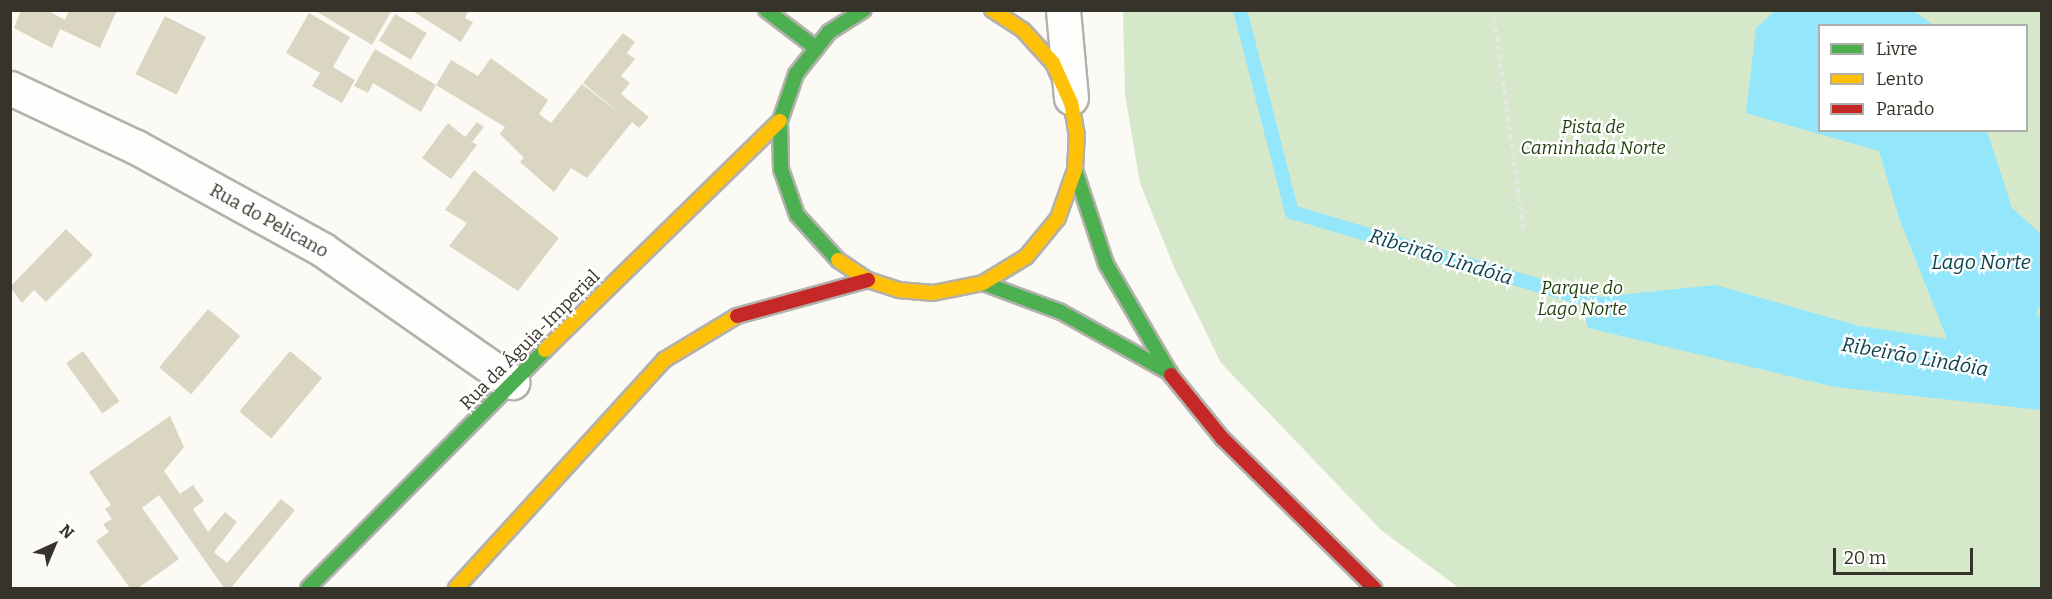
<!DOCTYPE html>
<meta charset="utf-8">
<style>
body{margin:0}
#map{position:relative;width:2052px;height:599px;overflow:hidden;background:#fbfaf4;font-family:Bitter,serif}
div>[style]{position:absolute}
.green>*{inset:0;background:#d6e8ca}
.water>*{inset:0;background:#94e6fa}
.stream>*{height:14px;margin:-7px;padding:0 7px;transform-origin:7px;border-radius:7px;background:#94e6fa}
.building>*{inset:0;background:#dbd6c2;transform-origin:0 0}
.path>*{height:4px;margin-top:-2px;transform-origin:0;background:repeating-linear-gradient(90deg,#e6e6e4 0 4.5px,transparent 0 9px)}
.roads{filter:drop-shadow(2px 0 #b3b1ab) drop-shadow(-2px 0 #b3b1ab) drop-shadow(0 2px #b3b1ab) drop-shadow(0 -2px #b3b1ab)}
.street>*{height:33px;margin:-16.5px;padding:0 16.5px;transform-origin:16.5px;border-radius:16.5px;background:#fefefd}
.fast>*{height:14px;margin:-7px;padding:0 7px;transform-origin:7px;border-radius:7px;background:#4caf50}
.slow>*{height:14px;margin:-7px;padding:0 7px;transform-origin:7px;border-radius:7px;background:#ffc107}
.jam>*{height:14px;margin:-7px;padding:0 7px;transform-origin:7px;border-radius:7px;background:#c62828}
span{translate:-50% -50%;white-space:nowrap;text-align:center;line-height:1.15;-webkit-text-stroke:4.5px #fff;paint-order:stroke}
.park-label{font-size:18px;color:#1e3e0a;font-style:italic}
.street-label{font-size:18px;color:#36342a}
.water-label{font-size:20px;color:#0d4350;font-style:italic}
.frame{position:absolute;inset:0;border:12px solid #36342a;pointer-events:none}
.legend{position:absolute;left:1818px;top:24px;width:210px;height:108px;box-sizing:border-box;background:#fff;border:2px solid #afaeaa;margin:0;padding:8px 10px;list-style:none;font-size:18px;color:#36342a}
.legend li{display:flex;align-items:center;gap:12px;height:30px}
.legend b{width:30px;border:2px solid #afaeaa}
.north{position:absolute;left:24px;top:515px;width:60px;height:60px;-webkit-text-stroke:4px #fff;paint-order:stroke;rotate:44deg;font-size:16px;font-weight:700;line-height:24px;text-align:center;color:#36342a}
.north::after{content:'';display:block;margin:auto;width:21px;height:27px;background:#36342a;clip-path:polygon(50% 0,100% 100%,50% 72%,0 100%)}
.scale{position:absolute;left:1833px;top:548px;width:140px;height:27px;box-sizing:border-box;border:3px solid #36342a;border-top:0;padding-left:8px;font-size:18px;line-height:21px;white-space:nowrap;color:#36342a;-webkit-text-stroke:4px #fff;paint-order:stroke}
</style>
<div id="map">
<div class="green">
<div style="clip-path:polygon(evenodd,1123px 11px,2041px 11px,2041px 588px,1459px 588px,1381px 530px,1221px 363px,1174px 267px,1140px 183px,1125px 95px,1123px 11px,1820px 26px,2026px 26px,2026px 130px,1820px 130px,1820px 26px)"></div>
</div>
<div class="water">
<div style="clip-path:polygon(1776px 10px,1914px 11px,1933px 25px,1820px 26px,1820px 130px,1987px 131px,2012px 208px,2041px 234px,2041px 303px,2036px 314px,2041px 316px,2041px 410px,1835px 387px,1588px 328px,1580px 299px,1716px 285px,1859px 326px,1947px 339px,1899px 218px,1879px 151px,1746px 113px,1756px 28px)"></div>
</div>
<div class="stream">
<div style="left:1240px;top:10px;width:209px;rotate:75.6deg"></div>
<div style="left:1292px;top:212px;width:318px;rotate:16.6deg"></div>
</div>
<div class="building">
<div style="clip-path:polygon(21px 10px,47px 10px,65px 20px,69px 10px,117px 10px,100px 48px,60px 29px,52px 48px,14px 28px)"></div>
<div style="clip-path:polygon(314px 10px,392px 10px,372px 45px)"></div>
<div style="clip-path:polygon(411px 10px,469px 10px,465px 18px,473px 22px,461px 42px)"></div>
<div style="clip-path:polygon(309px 13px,350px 37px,333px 67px,355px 80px,342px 103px,312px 86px,320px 73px,286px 53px)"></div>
<div style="left:395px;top:14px;width:37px;height:31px;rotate:31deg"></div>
<div style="left:165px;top:16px;width:46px;height:65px;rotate:27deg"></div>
<div style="clip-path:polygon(623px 33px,635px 42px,627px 53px,635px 59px,621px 76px,630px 83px,621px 94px,649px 117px,639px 128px,632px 122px,587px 178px,571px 168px,554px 192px,520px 162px,524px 158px,500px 134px,505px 127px,436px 85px,451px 60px,478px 76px,491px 58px,548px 100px,539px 114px,551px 123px,582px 84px,624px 117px,583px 83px)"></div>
<div style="clip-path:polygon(375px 49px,436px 85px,421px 112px,373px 83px,368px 93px,354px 86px)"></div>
<div style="clip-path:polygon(477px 122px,484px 127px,472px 142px,477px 145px,451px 179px,422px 158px,448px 123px,465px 137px)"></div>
<div style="clip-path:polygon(474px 170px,559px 238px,518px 291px,449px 246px,467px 223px,445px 210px)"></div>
<div style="clip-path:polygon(66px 229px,93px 255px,46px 302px,34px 290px,22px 303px,10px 287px)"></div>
<div style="left:208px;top:309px;width:42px;height:76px;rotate:40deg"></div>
<div style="left:83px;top:351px;width:62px;height:21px;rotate:54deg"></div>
<div style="left:290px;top:351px;width:42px;height:79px;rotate:40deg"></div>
<div style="clip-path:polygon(170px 416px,184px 447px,164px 471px,180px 494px,193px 485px,204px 501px,193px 509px,208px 532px,225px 512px,237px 522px,214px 552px,227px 563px,281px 499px,295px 510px,231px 588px,224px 588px,159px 495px,142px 508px,179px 559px,138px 588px,130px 588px,96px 541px,109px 532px,103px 524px,112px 519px,105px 509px,111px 505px,89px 472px)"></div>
</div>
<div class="path">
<div style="left:1493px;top:10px;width:225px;rotate:82.1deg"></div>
</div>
<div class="roads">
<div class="street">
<div style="left:1063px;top:10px;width:88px;rotate:84.8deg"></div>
<div style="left:10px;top:88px;width:139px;rotate:25.1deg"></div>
<div style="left:136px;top:147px;width:213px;rotate:28.8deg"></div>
<div style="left:323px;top:250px;width:231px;rotate:34.9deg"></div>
</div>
<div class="fast">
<div style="left:766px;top:10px;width:63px;rotate:37.2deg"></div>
<div style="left:1075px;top:170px;width:99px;rotate:71.7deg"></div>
<div style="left:1106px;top:264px;width:129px;rotate:59.6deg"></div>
<div style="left:838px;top:260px;width:61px;rotate:-132.3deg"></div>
<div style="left:797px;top:215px;width:49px;rotate:-109.2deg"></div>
<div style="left:781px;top:169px;width:48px;rotate:-91.2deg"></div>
<div style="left:780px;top:121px;width:50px;rotate:-71.2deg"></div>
<div style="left:796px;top:74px;width:53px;rotate:-51.8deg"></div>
<div style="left:829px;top:32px;width:41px;rotate:-32.2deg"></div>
<div style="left:983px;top:283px;width:83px;rotate:20.4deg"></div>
<div style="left:1061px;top:312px;width:125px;rotate:29.2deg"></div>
<div style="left:308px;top:588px;width:336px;rotate:-45.1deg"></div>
</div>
<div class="slow">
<div style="left:838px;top:260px;width:36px;rotate:34deg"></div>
<div style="left:868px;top:280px;width:33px;rotate:18deg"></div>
<div style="left:899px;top:290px;width:34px;rotate:5deg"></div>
<div style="left:933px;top:293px;width:51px;rotate:-11.3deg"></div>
<div style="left:983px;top:283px;width:50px;rotate:-31.2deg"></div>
<div style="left:1026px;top:257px;width:50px;rotate:-50.6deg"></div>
<div style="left:1058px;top:218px;width:51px;rotate:-70.5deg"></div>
<div style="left:1075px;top:170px;width:34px;rotate:-87deg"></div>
<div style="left:1077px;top:136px;width:34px;rotate:-100deg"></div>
<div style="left:1071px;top:103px;width:44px;rotate:-114.2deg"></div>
<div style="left:1053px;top:63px;width:45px;rotate:-132.3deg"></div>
<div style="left:1023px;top:30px;width:37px;rotate:-147deg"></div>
<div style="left:545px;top:350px;width:328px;rotate:-44.3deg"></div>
<div style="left:456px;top:588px;width:309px;rotate:-47.6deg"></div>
<div style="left:664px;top:360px;width:85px;rotate:-31.1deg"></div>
</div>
<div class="jam">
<div style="left:737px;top:316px;width:136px;rotate:-15.4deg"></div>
<div style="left:1171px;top:375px;width:81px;rotate:51deg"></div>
<div style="left:1222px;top:438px;width:214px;rotate:44.6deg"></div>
</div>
</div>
<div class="park-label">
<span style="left:1593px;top:138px">Pista de<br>Caminhada Norte</span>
<span style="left:1582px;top:299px">Parque do<br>Lago Norte</span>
</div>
<div class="street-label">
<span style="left:269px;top:221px;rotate:29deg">Rua do Pelicano</span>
<span style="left:530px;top:340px;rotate:-45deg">Rua da Águia-Imperial</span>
</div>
<div class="water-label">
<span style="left:1441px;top:257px;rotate:17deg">Ribeirão Lindóia</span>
<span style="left:1981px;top:262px">Lago Norte</span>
<span style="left:1915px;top:357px;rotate:10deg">Ribeirão Lindóia</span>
</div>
<div class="frame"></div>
<ul class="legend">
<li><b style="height:8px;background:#4caf50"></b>Livre</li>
<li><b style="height:8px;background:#ffc107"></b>Lento</li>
<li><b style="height:8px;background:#c62828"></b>Parado</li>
</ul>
<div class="north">N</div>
<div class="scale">20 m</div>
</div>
